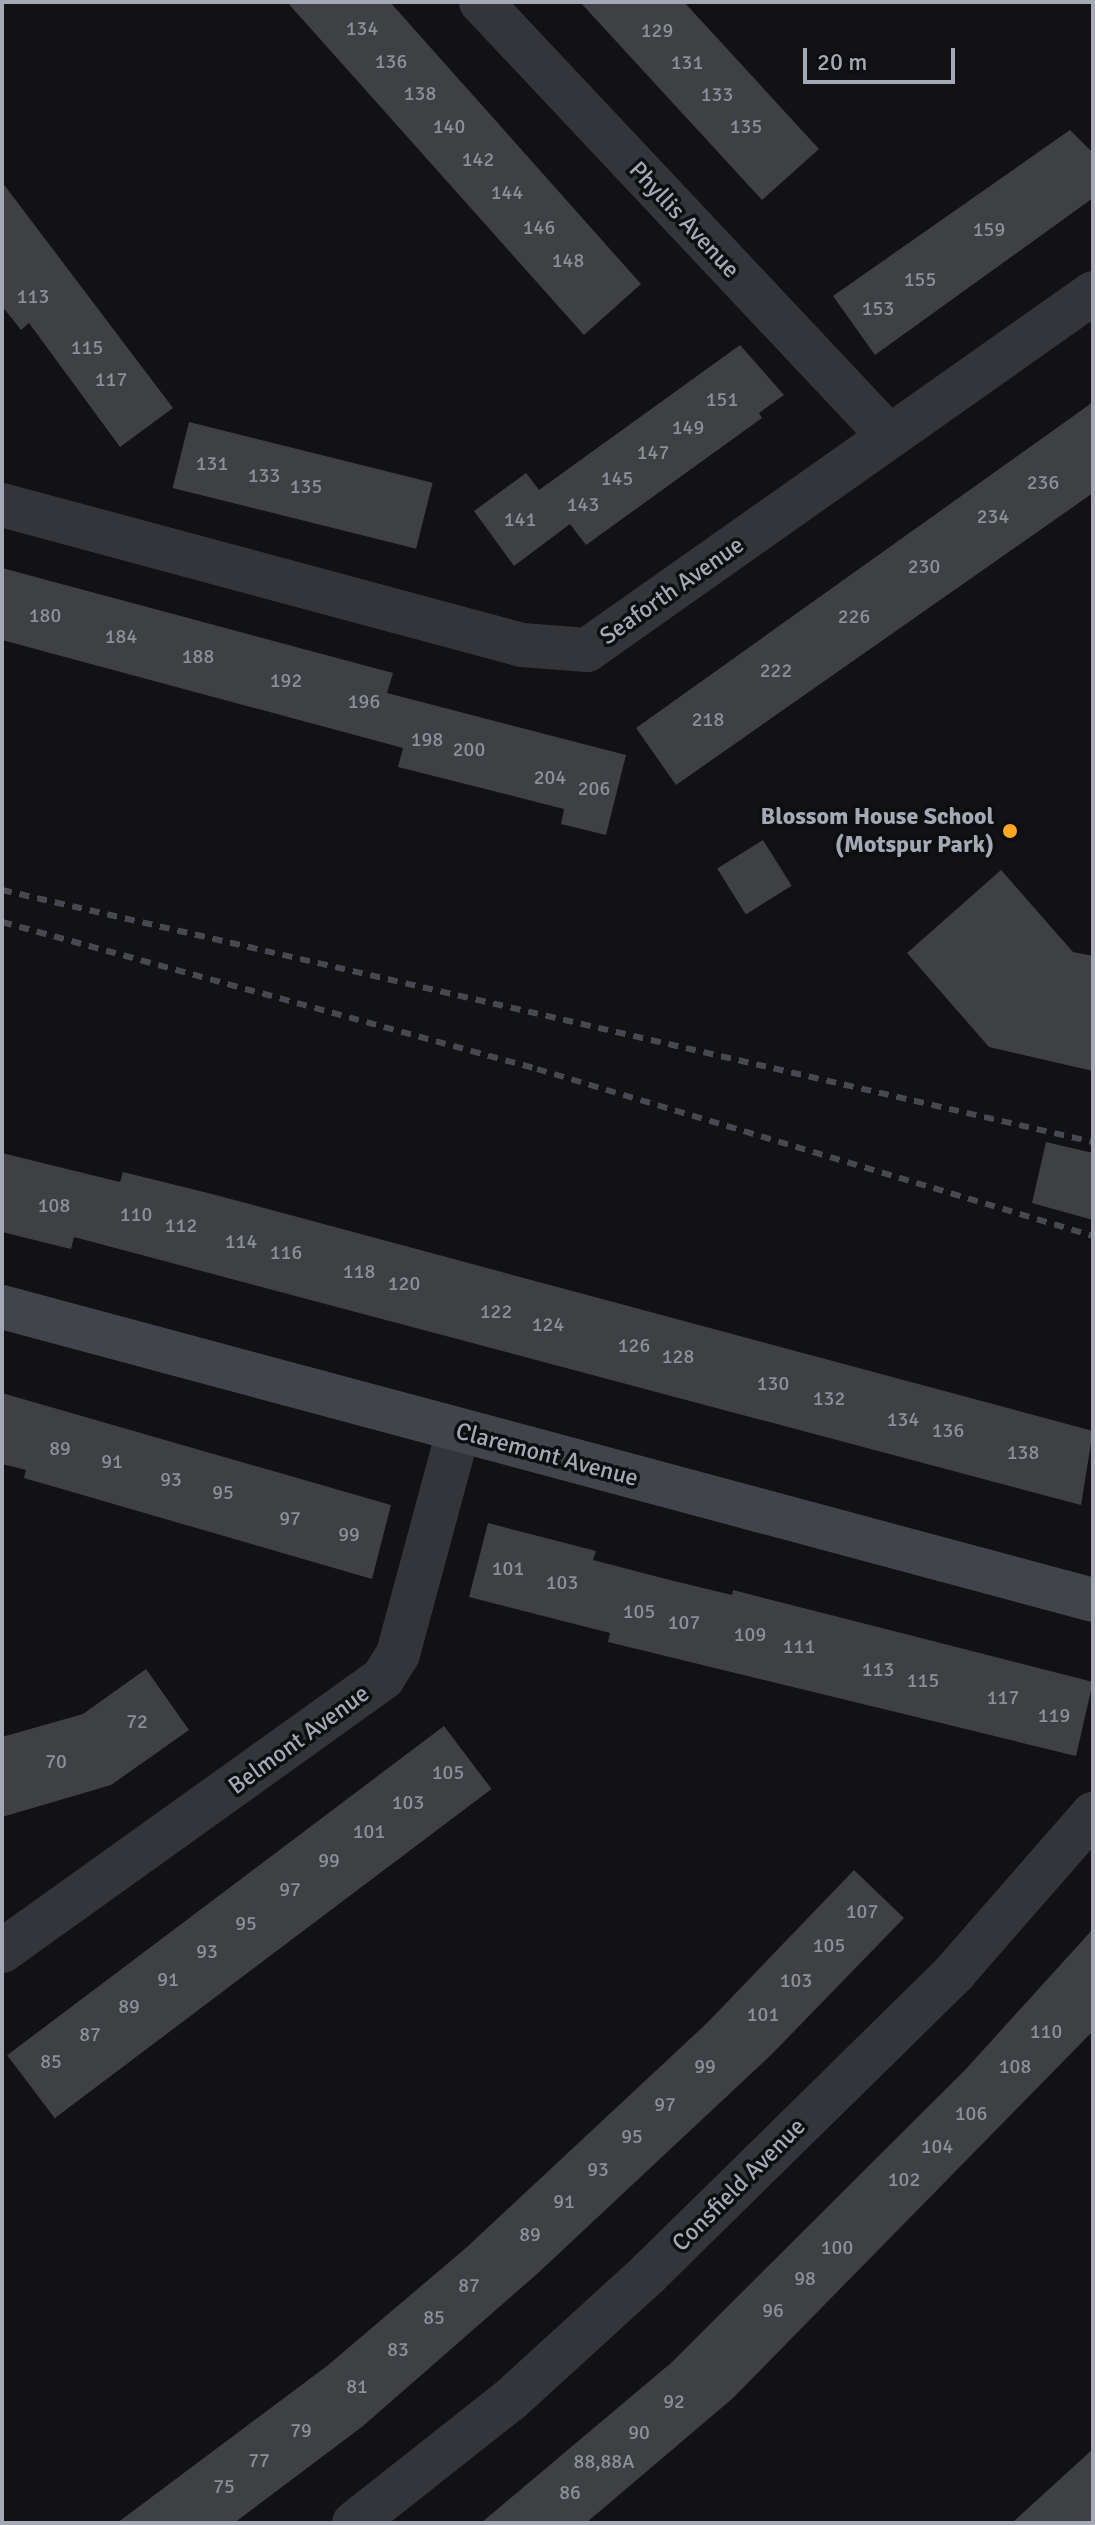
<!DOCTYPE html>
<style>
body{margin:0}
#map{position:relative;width:1095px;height:2525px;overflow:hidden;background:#121214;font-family:Signika,sans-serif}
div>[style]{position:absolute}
.building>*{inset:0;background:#3e4044;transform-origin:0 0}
.street>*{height:44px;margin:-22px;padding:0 22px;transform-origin:22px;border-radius:22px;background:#33353a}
.secondary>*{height:44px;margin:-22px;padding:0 22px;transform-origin:22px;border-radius:22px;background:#41444a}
.rail>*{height:6px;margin-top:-3px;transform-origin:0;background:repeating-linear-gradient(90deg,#46494f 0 10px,transparent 0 18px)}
.dots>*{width:22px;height:22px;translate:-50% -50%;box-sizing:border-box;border:4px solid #0d0e0f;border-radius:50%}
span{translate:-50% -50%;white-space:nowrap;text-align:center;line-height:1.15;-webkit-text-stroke:7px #0d0e0f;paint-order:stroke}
.number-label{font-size:20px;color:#8a909a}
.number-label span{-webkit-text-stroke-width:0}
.street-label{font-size:24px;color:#a3aab6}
.poi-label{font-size:24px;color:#a3aab6;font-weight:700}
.right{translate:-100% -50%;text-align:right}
.frame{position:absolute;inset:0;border:4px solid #a3aab6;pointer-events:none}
.scale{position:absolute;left:803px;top:48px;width:152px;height:36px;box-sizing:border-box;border:4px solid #a3aab6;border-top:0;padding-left:10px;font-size:24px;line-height:28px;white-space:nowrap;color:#a3aab6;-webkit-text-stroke:6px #0d0e0f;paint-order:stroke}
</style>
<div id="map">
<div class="building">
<div style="clip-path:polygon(287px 2px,390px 2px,641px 284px,584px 335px)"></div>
<div style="clip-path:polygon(580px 2px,684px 2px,819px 149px,762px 200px)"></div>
<div style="clip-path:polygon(1070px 130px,1093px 153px,1093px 198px,875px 355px,833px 296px)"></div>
<div style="clip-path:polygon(2px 182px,173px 408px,120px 447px,29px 323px,21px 330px,2px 306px)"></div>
<div style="clip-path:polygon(740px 345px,784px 395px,759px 413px,762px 418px,586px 545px,570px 524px,514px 566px,474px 511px,526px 473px,539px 490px)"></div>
<div style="clip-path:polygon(1093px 402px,1093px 493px,676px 785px,636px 728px)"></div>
<div style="left:189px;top:422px;width:251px;height:68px;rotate:14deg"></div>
<div style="clip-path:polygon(2px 568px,393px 673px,387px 693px,626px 755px,606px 835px,561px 824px,564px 809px,398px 767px,403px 748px,2px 640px)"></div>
<div style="left:763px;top:840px;width:54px;height:54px;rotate:58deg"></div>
<div style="clip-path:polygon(1001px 870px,1073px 952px,1093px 956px,1093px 1071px,989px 1047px,907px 953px)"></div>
<div style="clip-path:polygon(1046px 1142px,1093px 1153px,1093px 1220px,1032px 1203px)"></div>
<div style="clip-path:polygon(2px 1153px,120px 1182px,123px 1172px,212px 1194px,1093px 1431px,1081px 1505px,74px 1237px,71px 1249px,2px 1232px)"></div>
<div style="clip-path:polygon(2px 1393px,391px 1505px,372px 1579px,24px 1478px,26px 1470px,2px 1464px)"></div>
<div style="clip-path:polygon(488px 1523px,596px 1551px,593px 1560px,670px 1580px,732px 1595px,733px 1590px,1093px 1682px,1076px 1756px,608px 1642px,610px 1633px,469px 1597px)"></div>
<div style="clip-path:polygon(146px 1669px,189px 1730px,111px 1785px,2px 1817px,2px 1737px,83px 1714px)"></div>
<div style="left:444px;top:1726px;width:79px;height:547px;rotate:53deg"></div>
<div style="clip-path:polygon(854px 1870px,904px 1918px,771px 2055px,537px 2274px,363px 2426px,234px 2523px,117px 2523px,327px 2366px,467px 2247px,707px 2023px)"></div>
<div style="clip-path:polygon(1093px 1929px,1093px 2031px,733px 2398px,586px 2523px,481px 2523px,671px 2363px,965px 2070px)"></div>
<div style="clip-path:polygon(1093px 2449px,1093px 2523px,1012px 2523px)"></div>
</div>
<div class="street">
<div style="left:481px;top:2px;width:596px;rotate:46.77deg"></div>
<div style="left:2px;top:505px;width:539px;rotate:15.07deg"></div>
<div style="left:522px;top:645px;width:65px;rotate:4.4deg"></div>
<div style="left:587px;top:650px;width:619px;rotate:-35.2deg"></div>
<div style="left:2px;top:1951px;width:469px;rotate:-35.6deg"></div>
<div style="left:383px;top:1678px;width:28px;rotate:-58deg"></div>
<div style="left:398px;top:1654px;width:231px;rotate:-74.9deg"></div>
<div style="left:354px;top:2523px;width:199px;rotate:-38.3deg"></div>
<div style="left:510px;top:2400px;width:187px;rotate:-42.4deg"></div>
<div style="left:648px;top:2274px;width:431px;rotate:-44.5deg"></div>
<div style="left:955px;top:1972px;width:210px;rotate:-48.9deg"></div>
</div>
<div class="secondary">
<div style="left:2px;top:1307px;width:1130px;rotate:15.03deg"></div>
</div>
<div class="rail">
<div style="left:2px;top:890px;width:1120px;rotate:13.01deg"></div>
<div style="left:2px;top:922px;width:555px;rotate:15.36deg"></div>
<div style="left:537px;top:1069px;width:581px;rotate:16.72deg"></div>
</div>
<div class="dots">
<div style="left:1010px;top:831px;background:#ffa820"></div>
</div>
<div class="number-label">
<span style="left:362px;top:28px">134</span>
<span style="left:657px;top:30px">129</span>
<span style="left:391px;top:61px">136</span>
<span style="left:687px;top:62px">131</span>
<span style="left:420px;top:93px">138</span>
<span style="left:717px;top:94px">133</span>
<span style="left:449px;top:126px">140</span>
<span style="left:746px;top:126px">135</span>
<span style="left:478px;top:159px">142</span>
<span style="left:507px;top:192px">144</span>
<span style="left:539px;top:227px">146</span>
<span style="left:989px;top:229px">159</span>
<span style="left:568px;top:260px">148</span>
<span style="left:920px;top:279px">155</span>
<span style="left:33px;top:296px">113</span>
<span style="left:878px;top:308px">153</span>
<span style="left:87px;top:347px">115</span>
<span style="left:111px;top:379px">117</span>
<span style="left:722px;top:399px">151</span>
<span style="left:688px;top:427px">149</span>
<span style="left:653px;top:452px">147</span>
<span style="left:212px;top:463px">131</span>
<span style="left:264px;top:475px">133</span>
<span style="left:617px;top:478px">145</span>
<span style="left:1043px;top:482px">236</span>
<span style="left:306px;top:486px">135</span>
<span style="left:583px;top:504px">143</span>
<span style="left:993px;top:516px">234</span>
<span style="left:520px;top:519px">141</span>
<span style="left:924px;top:566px">230</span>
<span style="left:45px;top:615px">180</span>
<span style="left:854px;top:616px">226</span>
<span style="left:121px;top:636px">184</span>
<span style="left:198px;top:656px">188</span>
<span style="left:776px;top:670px">222</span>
<span style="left:286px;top:680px">192</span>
<span style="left:364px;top:701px">196</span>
<span style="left:708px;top:719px">218</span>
<span style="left:427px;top:739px">198</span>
<span style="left:469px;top:749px">200</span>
<span style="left:550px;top:777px">204</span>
<span style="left:594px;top:788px">206</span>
<span style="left:54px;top:1205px">108</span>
<span style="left:136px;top:1214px">110</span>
<span style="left:181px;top:1225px">112</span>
<span style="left:241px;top:1241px">114</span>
<span style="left:286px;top:1252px">116</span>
<span style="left:359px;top:1271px">118</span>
<span style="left:404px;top:1283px">120</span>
<span style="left:496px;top:1311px">122</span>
<span style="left:548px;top:1324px">124</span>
<span style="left:634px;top:1345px">126</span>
<span style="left:678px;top:1356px">128</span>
<span style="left:773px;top:1383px">130</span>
<span style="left:829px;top:1398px">132</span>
<span style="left:903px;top:1419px">134</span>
<span style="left:948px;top:1430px">136</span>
<span style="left:60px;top:1448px">89</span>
<span style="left:1023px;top:1452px">138</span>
<span style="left:112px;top:1461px">91</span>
<span style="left:171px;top:1479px">93</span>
<span style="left:223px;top:1492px">95</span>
<span style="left:290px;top:1518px">97</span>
<span style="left:349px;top:1534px">99</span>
<span style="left:508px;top:1568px">101</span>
<span style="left:562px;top:1582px">103</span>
<span style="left:639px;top:1611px">105</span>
<span style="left:684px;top:1622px">107</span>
<span style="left:750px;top:1634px">109</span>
<span style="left:799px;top:1646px">111</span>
<span style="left:878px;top:1669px">113</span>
<span style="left:923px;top:1680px">115</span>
<span style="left:1003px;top:1697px">117</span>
<span style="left:1054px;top:1715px">119</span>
<span style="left:137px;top:1721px">72</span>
<span style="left:56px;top:1761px">70</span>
<span style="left:448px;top:1772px">105</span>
<span style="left:408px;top:1802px">103</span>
<span style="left:369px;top:1831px">101</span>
<span style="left:329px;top:1860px">99</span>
<span style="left:290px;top:1889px">97</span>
<span style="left:862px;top:1911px">107</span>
<span style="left:246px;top:1923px">95</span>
<span style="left:829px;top:1945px">105</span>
<span style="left:207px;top:1951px">93</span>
<span style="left:168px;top:1979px">91</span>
<span style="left:796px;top:1980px">103</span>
<span style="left:129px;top:2006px">89</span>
<span style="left:763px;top:2014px">101</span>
<span style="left:1046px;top:2031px">110</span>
<span style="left:90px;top:2034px">87</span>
<span style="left:51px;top:2061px">85</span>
<span style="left:705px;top:2066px">99</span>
<span style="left:1015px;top:2066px">108</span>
<span style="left:665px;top:2104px">97</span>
<span style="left:971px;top:2113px">106</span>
<span style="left:632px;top:2136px">95</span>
<span style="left:937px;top:2146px">104</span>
<span style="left:598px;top:2169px">93</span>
<span style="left:904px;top:2179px">102</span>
<span style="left:564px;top:2201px">91</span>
<span style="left:530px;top:2234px">89</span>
<span style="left:837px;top:2247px">100</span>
<span style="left:805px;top:2278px">98</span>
<span style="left:469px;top:2285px">87</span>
<span style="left:773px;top:2310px">96</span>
<span style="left:434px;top:2317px">85</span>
<span style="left:398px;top:2349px">83</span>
<span style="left:357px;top:2386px">81</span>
<span style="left:674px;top:2401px">92</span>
<span style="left:301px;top:2430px">79</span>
<span style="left:639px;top:2432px">90</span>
<span style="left:259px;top:2460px">77</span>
<span style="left:604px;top:2461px">88,88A</span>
<span style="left:224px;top:2486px">75</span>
<span style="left:570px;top:2492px">86</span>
</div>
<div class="street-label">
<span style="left:684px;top:220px;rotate:47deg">Phyllis Avenue</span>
<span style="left:672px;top:591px;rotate:-35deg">Seaforth Avenue</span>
<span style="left:547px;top:1455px;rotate:15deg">Claremont Avenue</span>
<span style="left:299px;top:1740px;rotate:-36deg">Belmont Avenue</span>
<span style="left:739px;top:2185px;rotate:-45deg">Consfield Avenue</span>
</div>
<div class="poi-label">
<span class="right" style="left:994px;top:831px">Blossom House School<br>(Motspur Park)</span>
</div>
<div class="frame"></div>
<div class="scale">20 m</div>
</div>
